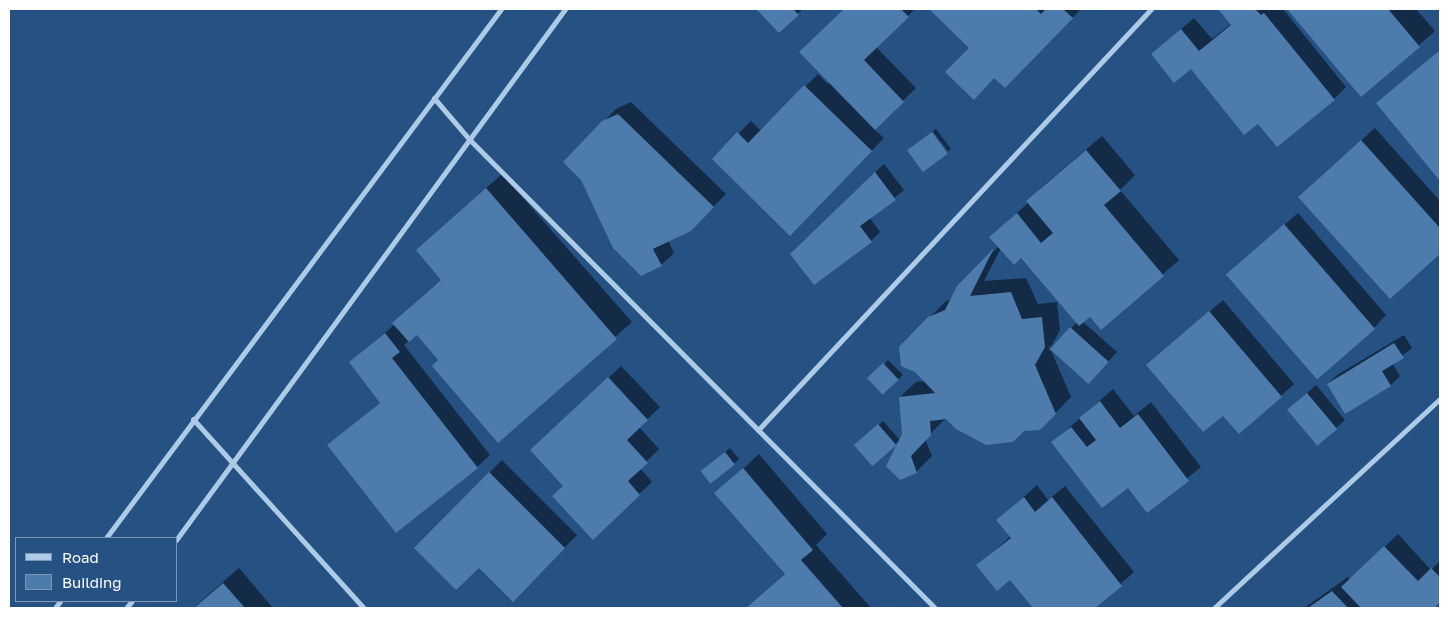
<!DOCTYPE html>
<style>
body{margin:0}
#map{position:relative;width:1449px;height:617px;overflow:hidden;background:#255183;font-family:"Golos Text",sans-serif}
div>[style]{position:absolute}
.shadow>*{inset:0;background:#0007;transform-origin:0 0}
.building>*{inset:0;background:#4d7bab;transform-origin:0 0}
.minor>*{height:5px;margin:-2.5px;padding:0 2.5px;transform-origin:2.5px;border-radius:2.5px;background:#adcae7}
span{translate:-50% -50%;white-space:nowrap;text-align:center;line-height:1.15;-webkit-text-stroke:4px #255183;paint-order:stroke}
.frame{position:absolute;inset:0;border:10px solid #fff;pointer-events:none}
.legend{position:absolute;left:15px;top:537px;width:162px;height:65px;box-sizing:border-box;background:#255183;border:1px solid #7c97b5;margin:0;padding:6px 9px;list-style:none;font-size:15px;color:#fff}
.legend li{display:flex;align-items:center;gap:10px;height:25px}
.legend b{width:25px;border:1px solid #7c97b5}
</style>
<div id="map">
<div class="shadow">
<div style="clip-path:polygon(758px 9px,803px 9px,779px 31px)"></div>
<div style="clip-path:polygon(845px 9px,915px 9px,876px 47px,916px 88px,874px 129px,884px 138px,803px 221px,713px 159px,751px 121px,761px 131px,818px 74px,828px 84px,830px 82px,801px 52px)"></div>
<div style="clip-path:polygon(931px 9px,1081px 9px,1005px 87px,971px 48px)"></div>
<div style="clip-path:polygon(1219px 9px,1283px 9px,1346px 87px,1334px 99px,1258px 122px,1191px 67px,1152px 54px,1194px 18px,1212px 39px,1231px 24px)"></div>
<div style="clip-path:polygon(1288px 9px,1416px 9px,1435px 31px,1361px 96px)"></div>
<div style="clip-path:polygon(1440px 50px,1440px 179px,1378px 103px)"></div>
<div style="clip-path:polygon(631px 102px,726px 194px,690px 230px,668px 240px,674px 253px,661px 265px,565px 162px,616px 109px)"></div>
<div style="clip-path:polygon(1375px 128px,1440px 201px,1440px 252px,1390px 297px,1312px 184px)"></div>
<div style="left:936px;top:129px;width:25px;height:4px;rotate:53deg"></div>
<div style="clip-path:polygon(1102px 136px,1135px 175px,1120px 190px,1179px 260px,1101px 328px,1090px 315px,1082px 321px,1117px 352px,1098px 373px,1071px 328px,1077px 322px,1021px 257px,1001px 248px,984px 281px,1026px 278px,1038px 304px,1057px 302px,1060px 330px,1051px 347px,1049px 346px,1049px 351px,1051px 350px,1071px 397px,1040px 429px,946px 418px,925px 439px,932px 456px,916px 472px,900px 479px,904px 435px,900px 397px,916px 382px,925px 381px,900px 347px,945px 302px,952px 299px,958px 287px,999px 246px,991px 237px,1029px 202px,1028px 201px,1043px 186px)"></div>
<div style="clip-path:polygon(884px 164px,904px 190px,870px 218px,880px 232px,871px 241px,791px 254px)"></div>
<div style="clip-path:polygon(502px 174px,632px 322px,498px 441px,440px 360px,417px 334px,404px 345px,490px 455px,477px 467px,329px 445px,381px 402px,350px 362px,395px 324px,409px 308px,442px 279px,417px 250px)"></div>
<div style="clip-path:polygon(1298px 213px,1386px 315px,1374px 328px,1241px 263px)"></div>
<div style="clip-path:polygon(1223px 300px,1294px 384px,1281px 396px,1223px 414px,1148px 365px)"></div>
<div style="clip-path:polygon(1404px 335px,1412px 348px,1392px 363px,1400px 376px,1391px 385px,1345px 412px,1328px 384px,1337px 375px)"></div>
<div style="left:888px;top:360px;width:21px;height:26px;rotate:45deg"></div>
<div style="clip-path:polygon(621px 366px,660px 407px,639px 427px,659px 449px,640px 468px,652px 482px,593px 538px,565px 486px,544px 438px)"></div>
<div style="clip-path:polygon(1316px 385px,1345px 420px,1336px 428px,1289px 410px)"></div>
<div style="clip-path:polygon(1113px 389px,1134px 416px,1151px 402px,1201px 467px,1147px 511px,1128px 486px,1053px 442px)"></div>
<div style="clip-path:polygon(883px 421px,900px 440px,872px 465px,860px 441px)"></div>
<div style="clip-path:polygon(730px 448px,739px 459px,712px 482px,707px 467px)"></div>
<div style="clip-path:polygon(759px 454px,827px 534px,816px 545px,871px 608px,746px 608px,786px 573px,730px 481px)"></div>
<div style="clip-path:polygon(502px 460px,577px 535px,513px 600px,479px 566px,415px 548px)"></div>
<div style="clip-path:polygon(1037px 485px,1048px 500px,1065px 486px,1134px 572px,1093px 608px,1034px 608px,1011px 579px,978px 565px,1011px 536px,998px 520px)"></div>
<div style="clip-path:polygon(1398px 534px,1431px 570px,1440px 561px,1440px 600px,1432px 608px,1304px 608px,1348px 577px,1350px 580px)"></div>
<div style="clip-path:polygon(239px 568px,273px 608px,193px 608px)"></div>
</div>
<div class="building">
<div style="clip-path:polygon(756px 9px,793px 9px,799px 15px,779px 33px)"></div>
<div style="clip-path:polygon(844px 9px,901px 9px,909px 17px,864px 60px,904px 102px,875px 130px,799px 52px)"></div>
<div style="clip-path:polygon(929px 9px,1036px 9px,1041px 14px,1046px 9px,1063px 9px,1073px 18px,1005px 88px,994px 78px,974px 100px,945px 72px,969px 48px)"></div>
<div style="clip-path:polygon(1218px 9px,1255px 9px,1261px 15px,1264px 13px,1335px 100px,1277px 147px,1258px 124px,1244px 135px,1191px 69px,1174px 83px,1151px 54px,1181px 29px,1199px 51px,1231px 25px)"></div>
<div style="clip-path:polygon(1287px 9px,1388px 9px,1420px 47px,1361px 97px)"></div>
<div style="clip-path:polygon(1440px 50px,1440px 181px,1376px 103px)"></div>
<div style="clip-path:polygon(804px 85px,872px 151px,790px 236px,712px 159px,737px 132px,748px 143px)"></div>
<div style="clip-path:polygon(618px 114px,714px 207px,691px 231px,653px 249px,662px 266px,641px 276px,613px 248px,581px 180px,563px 162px,602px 121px)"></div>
<div style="left:932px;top:132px;width:27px;height:31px;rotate:54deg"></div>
<div style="clip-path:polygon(1361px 140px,1440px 228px,1440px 254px,1390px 299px,1298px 197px)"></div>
<div style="clip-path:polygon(1086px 150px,1121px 191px,1104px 205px,1164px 276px,1101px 330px,1090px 317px,1079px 326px,1021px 258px,1014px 265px,989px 237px,1017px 213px,1041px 243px,1053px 233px,1026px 201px)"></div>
<div style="clip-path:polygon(875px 172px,896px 200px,860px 226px,872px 242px,814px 285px,790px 254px)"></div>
<div style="clip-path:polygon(486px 188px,617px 339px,498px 443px,432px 366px,438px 360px,417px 335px,409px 342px,392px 323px,441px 280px,416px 250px)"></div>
<div style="left:1284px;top:224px;width:139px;height:77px;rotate:49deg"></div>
<div style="clip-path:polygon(994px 248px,970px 296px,1011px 292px,1022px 319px,1042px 317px,1045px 347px,1035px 365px,1056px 414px,1040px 430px,1024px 431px,1013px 442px,986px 445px,956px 429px,946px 419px,930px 421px,931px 435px,911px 456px,917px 473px,900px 480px,886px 466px,902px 434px,899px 397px,935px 393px,915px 372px,901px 366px,899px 347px,928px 317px,945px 310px,957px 286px)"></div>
<div style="clip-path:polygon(1209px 311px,1282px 397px,1239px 434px,1223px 416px,1203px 432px,1146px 365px)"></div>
<div style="left:1070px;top:327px;width:52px;height:30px;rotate:42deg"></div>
<div style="clip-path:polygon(385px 333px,400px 352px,392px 358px,478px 468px,396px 533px,327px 445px,380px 403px,349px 362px)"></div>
<div style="clip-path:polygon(1394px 343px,1404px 358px,1382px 371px,1391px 386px,1345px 414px,1327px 384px)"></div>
<div style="left:883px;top:363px;width:23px;height:22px;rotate:47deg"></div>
<div style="clip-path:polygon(608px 377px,648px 420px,627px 440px,648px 463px,628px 481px,640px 495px,593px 540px,552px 496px,563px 486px,530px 450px)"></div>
<div style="left:1307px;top:393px;width:47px;height:26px;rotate:50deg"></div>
<div style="clip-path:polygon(1100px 401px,1120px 428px,1138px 414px,1189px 481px,1147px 513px,1128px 488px,1102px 508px,1051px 442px,1071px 427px,1087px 447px,1096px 440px,1079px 418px)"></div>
<div style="left:878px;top:424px;width:28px;height:32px;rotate:49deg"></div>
<div style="left:725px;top:452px;width:16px;height:31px;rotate:52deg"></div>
<div style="clip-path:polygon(743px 468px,813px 550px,801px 560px,843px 608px,746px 608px,785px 574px,714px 493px)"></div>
<div style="clip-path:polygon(489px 472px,565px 548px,513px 602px,479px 568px,456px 590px,414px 548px)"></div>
<div style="clip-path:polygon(1024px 497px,1035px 512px,1052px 497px,1122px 586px,1095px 608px,1033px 608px,1010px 580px,997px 591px,976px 565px,1011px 538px,996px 520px)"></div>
<div style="clip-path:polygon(1384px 546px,1418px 581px,1431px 568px,1440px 577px,1440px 602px,1434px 608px,1361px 608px,1341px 587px)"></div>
<div style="clip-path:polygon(223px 583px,245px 608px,194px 608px)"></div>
<div style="clip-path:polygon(1332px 591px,1348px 608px,1308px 608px)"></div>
</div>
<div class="minor">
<div style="left:434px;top:98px;width:55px;rotate:49.4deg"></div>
<div style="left:470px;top:140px;width:660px;rotate:45.18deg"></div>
<div style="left:193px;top:419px;width:255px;rotate:47.9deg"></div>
<div style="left:758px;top:430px;width:576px;rotate:-46.97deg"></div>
<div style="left:106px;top:538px;width:660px;rotate:-53.25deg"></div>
<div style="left:176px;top:540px;width:658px;rotate:-53.77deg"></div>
<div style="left:55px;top:608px;width:9px;rotate:-54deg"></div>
<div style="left:126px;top:608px;width:9px;rotate:-49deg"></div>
<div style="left:1214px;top:608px;width:308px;rotate:-42.8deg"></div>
</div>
<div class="frame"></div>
<ul class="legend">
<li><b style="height:6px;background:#adcae7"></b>Road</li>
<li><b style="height:14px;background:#4d7bab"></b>Building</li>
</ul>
</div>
